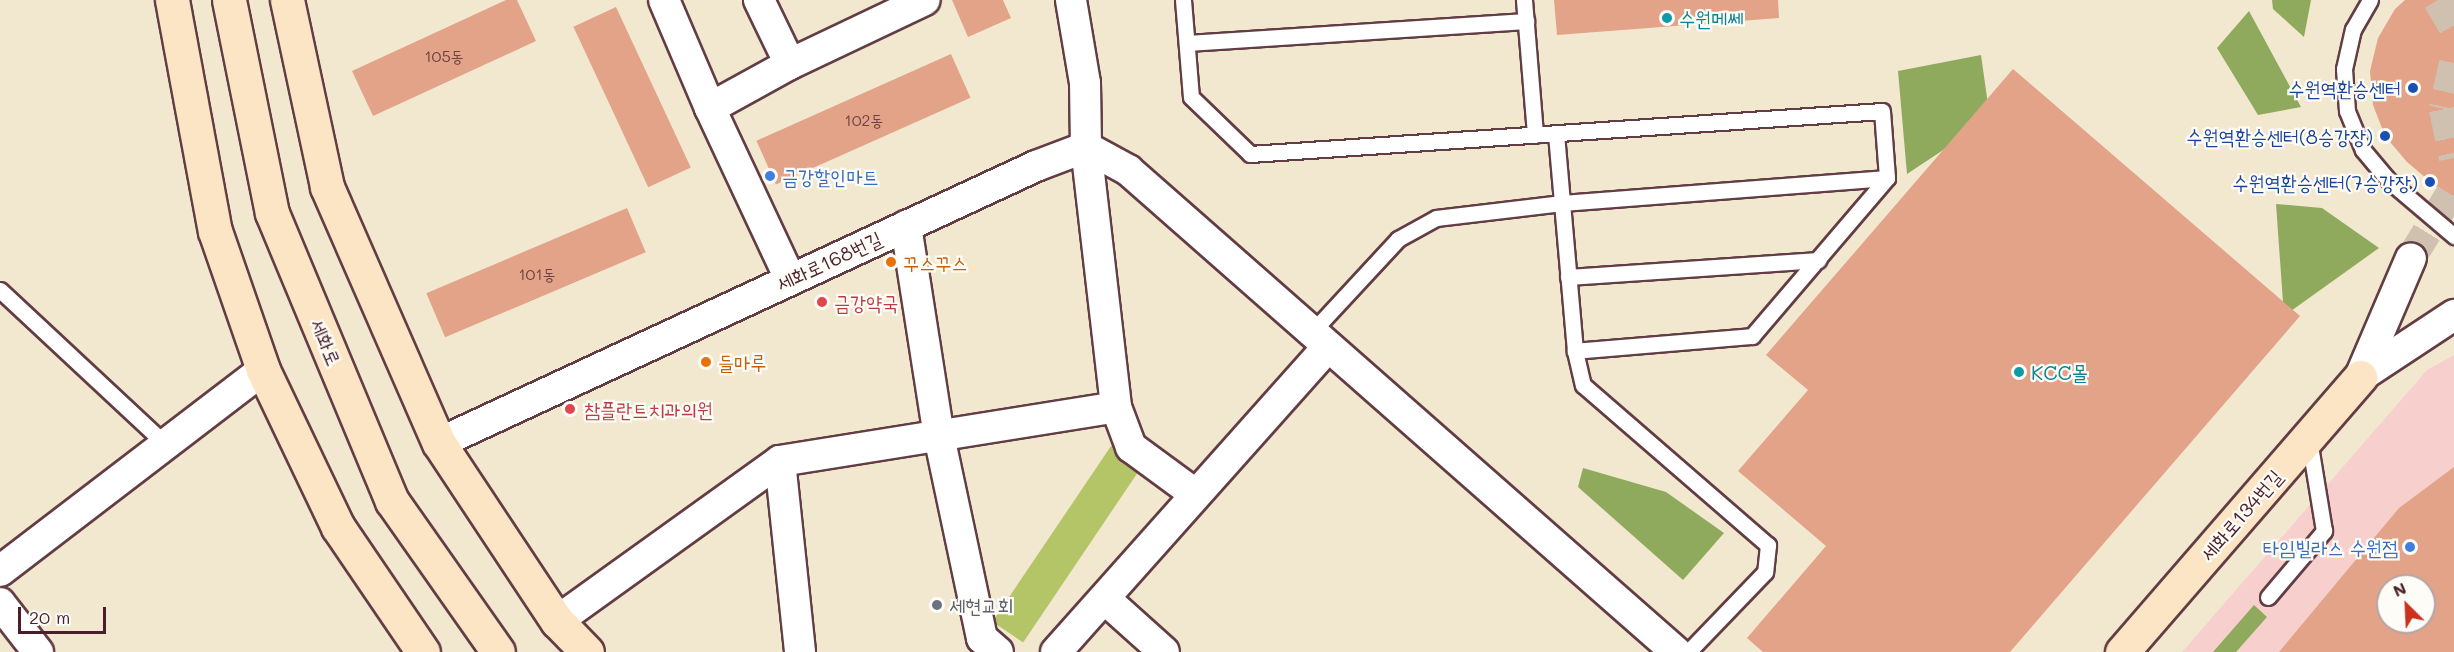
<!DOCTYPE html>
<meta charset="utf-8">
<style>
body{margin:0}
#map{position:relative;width:2454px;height:652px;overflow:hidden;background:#f2e8d0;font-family:Mali,"Poor Story",sans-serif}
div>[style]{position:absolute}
.built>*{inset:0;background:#f7d0ce}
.green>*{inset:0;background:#b4c567;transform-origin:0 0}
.forest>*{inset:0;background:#8faa5c}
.building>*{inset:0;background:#e2a389;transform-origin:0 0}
.street-tunnel>*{height:30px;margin-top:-15px;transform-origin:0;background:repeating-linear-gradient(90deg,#d0c0af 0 30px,transparent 0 45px)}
.roads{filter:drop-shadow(2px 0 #633d44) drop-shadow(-2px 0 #633d44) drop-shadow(0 2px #633d44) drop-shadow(0 -2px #633d44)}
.lane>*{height:15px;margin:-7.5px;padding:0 7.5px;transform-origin:7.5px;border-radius:7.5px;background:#fff}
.street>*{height:30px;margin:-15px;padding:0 15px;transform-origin:15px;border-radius:15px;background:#fff}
.secondary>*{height:33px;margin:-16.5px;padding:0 16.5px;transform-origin:16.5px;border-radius:16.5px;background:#fce5c4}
.bridges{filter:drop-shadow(2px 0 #633d44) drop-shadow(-2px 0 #633d44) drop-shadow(0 2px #633d44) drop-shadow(0 -2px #633d44)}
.lane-bridge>*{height:15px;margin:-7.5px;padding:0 7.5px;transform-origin:7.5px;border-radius:7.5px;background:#fff}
.dots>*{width:16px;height:16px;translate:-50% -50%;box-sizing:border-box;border:3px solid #fdfcf7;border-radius:50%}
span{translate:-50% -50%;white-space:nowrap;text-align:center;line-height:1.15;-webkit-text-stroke:4.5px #fdfcf7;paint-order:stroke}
.number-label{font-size:16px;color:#704042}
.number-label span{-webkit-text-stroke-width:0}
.culture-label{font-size:20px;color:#0d838f}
.left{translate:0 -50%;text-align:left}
.transit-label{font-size:20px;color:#164399}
.right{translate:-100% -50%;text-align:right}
.shop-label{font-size:20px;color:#366cbe}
.street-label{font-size:20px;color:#4a1f2b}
.food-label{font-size:20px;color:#c56008}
.health-label{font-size:20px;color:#be3a42}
.worship-label{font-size:20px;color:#5b616d}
.north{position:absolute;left:2376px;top:574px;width:60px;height:60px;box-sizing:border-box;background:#fdfcf7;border:2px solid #b5a4a5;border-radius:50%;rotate:336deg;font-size:16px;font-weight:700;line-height:24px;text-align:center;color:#4a1f2b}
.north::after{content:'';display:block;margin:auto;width:21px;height:27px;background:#c8321e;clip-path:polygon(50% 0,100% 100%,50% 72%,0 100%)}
.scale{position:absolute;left:18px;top:607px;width:88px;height:27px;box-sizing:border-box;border:3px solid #4a1f2b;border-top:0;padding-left:8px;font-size:18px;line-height:21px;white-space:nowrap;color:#4a1f2b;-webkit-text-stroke:4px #fdfcf7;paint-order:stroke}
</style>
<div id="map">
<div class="built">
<div style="clip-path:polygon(evenodd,2454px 355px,2454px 652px,2182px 652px,2427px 370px,2454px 355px,2388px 586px,2424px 586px,2424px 622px,2388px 622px,2388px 586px)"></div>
</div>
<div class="green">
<div style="left:1111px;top:446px;width:37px;height:212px;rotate:34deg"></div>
</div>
<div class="forest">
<div style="clip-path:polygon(2272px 0,2311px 0,2304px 37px,2273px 9px)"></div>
<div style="clip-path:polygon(2249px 11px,2301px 107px,2258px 115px,2217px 48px)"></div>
<div style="clip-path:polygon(1981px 55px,1990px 119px,1907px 174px,1898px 71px)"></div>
<div style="clip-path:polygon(2276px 204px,2322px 208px,2379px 248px,2284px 316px)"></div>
<div style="clip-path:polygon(1583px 468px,1666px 492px,1724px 533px,1683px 580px,1578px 487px)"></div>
<div style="clip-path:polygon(2254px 605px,2267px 617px,2236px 652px,2213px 652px)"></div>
</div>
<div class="building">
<div style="clip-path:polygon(506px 0,517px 0,536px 41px,373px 116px,352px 71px)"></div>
<div style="clip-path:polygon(952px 0,1003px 0,1011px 18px,968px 37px)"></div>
<div style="clip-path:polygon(1554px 0,1778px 0,1779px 18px,1557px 35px)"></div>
<div style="clip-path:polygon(2405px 0,2454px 0,2454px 202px,2407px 162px,2385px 136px,2373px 105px,2370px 71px,2378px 38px,2395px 9px)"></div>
<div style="left:616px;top:7px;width:177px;height:47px;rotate:65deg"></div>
<div style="left:951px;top:54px;width:48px;height:213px;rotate:66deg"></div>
<div style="clip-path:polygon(2013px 69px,2300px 316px,2010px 652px,1763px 652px,1747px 638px,1826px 546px,1738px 471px,1808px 390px,1766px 355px)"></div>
<div style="left:627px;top:208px;width:48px;height:218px;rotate:67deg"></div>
<div style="clip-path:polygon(evenodd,2454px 467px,2454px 652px,2279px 652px,2399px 508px,2454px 467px,2388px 586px,2424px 586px,2424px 622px,2388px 622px,2388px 586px)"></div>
</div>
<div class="street-tunnel">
<div style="left:2438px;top:0;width:32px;rotate:60deg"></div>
<div style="left:2454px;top:63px;width:47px;rotate:102.3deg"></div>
<div style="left:2444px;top:109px;width:50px;rotate:78.5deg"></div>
<div style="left:2411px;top:258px;width:82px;rotate:-58.4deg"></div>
</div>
<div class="roads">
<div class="lane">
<div style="left:1183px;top:0;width:97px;rotate:85.3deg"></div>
<div style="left:1191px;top:97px;width:82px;rotate:44deg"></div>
<div style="left:1250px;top:154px;width:633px;rotate:-3.89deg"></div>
<div style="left:1882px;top:111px;width:67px;rotate:85.7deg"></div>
<div style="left:1887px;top:178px;width:208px;rotate:130.5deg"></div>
<div style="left:1752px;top:336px;width:178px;rotate:175.2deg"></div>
<div style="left:1524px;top:0;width:135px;rotate:85.3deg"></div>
<div style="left:1187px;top:43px;width:340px;rotate:-3.7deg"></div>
<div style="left:1556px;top:134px;width:218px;rotate:85deg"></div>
<div style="left:1575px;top:351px;width:35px;rotate:77deg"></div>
<div style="left:1583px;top:385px;width:245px;rotate:40.9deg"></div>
<div style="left:1768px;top:545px;width:27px;rotate:96deg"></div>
<div style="left:1765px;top:572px;width:111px;rotate:133.9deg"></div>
<div style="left:1568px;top:277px;width:251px;rotate:-3.9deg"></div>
<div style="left:0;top:290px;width:227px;rotate:43deg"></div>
<div style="left:1311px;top:333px;width:128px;rotate:-47.2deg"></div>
<div style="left:1398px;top:239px;width:43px;rotate:-28.9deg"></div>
<div style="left:1436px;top:218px;width:127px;rotate:-6.8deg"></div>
<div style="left:1562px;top:203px;width:326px;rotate:-4.4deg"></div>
<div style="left:2268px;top:597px;width:87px;rotate:-49.7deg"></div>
<div style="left:2324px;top:531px;width:93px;rotate:-99.3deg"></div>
</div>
<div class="street">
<div style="left:664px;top:0;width:117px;rotate:66.9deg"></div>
<div style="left:710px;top:108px;width:189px;rotate:64.9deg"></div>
<div style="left:759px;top:0;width:71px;rotate:64.2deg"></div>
<div style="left:710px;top:108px;width:91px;rotate:-28.8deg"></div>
<div style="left:790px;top:64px;width:149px;rotate:-25.4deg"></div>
<div style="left:1086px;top:147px;width:48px;rotate:28.7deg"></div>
<div style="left:1128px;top:170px;width:730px;rotate:41.33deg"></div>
<div style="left:1086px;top:147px;width:262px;rotate:83.4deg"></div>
<div style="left:1116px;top:407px;width:43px;rotate:69.4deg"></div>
<div style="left:1131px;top:447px;width:79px;rotate:36.3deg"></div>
<div style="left:906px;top:226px;width:213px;rotate:81.1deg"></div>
<div style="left:939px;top:436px;width:207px;rotate:78deg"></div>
<div style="left:982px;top:638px;width:21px;rotate:41deg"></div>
<div style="left:2360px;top:377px;width:129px;rotate:-66.8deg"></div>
<div style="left:2360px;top:377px;width:113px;rotate:-33.4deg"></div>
<div style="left:439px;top:443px;width:658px;rotate:-24.89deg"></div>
<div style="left:1036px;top:166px;width:53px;rotate:-20.8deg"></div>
<div style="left:1086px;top:147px;width:64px;rotate:-90.9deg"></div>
<div style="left:1085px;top:83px;width:84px;rotate:-99.6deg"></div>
<div style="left:780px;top:461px;width:192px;rotate:84deg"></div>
<div style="left:0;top:571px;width:331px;rotate:-37.4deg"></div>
<div style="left:1105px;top:599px;width:79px;rotate:41.9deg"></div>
<div style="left:0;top:603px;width:62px;rotate:52.2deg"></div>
<div style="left:557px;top:621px;width:274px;rotate:-35.7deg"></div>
<div style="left:780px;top:461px;width:340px;rotate:-9.1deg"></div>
<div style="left:1056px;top:652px;width:409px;rotate:-48.3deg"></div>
</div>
<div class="secondary">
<div style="left:172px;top:0;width:235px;rotate:79.5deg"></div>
<div style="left:215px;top:231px;width:147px;rotate:70.9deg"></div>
<div style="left:263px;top:370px;width:174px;rotate:64.5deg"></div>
<div style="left:338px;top:527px;width:151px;rotate:55.8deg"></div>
<div style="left:229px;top:0;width:217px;rotate:78.6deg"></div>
<div style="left:272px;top:213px;width:312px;rotate:67.4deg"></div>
<div style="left:392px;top:501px;width:184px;rotate:54.9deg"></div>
<div style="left:287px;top:0;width:191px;rotate:77.9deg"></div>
<div style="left:327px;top:187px;width:279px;rotate:66.4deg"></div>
<div style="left:439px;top:443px;width:214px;rotate:56.5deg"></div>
<div style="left:557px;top:621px;width:43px;rotate:45.9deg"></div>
<div style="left:2122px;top:652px;width:364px;rotate:-49.1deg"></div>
</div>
</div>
<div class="bridges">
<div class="lane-bridge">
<div style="left:2370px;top:0;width:34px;rotate:120deg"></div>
<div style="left:2353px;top:29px;width:41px;rotate:102.7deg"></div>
<div style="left:2344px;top:69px;width:42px;rotate:85.9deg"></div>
<div style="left:2347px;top:111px;width:42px;rotate:67.7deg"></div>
<div style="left:2363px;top:150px;width:39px;rotate:50deg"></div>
<div style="left:2388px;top:180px;width:87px;rotate:40.3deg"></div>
</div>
</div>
<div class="dots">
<div style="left:1667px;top:18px;background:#0f9aa8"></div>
<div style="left:2413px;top:88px;background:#1a4fb4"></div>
<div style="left:2385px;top:136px;background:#1a4fb4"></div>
<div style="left:770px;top:176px;background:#3f7fe0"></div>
<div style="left:2430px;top:182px;background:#1a4fb4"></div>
<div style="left:891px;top:262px;background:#e8710a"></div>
<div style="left:822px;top:302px;background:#e0444e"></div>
<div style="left:706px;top:362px;background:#e8710a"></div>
<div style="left:2019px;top:372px;background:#0f9aa8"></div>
<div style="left:570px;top:409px;background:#e0444e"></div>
<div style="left:2410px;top:547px;background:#3f7fe0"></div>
<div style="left:937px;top:605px;background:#6b7280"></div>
</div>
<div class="number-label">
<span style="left:444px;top:56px">105동</span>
<span style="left:864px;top:120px">102동</span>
<span style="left:537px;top:274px">101동</span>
</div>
<div class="culture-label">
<span class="left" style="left:1679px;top:18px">수원메쎄</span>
<span class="left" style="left:2031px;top:372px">KCC몰</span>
</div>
<div class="transit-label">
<span class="right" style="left:2401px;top:88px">수원역환승센터</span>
<span class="right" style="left:2373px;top:136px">수원역환승센터(8승강장)</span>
<span class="right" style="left:2418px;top:182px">수원역환승센터(7승강장)</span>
</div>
<div class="shop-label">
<span class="left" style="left:782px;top:176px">금강할인마트</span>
<span class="right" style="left:2398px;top:547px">타임빌라스 수원점</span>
</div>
<div class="street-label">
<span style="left:829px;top:261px;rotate:-25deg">세화로168번길</span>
<span style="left:326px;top:342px;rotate:67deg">세화로</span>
<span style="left:2241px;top:515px;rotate:-49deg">세화로134번길</span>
</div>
<div class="food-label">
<span class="left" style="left:903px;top:262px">꾸스꾸스</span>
<span class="left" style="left:718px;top:362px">들마루</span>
</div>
<div class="health-label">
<span class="left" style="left:834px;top:302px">금강약국</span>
<span class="left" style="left:584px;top:409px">참플란트치과의원</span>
</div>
<div class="worship-label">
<span class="left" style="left:949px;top:605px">세현교회</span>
</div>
<div class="north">N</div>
<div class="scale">20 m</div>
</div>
